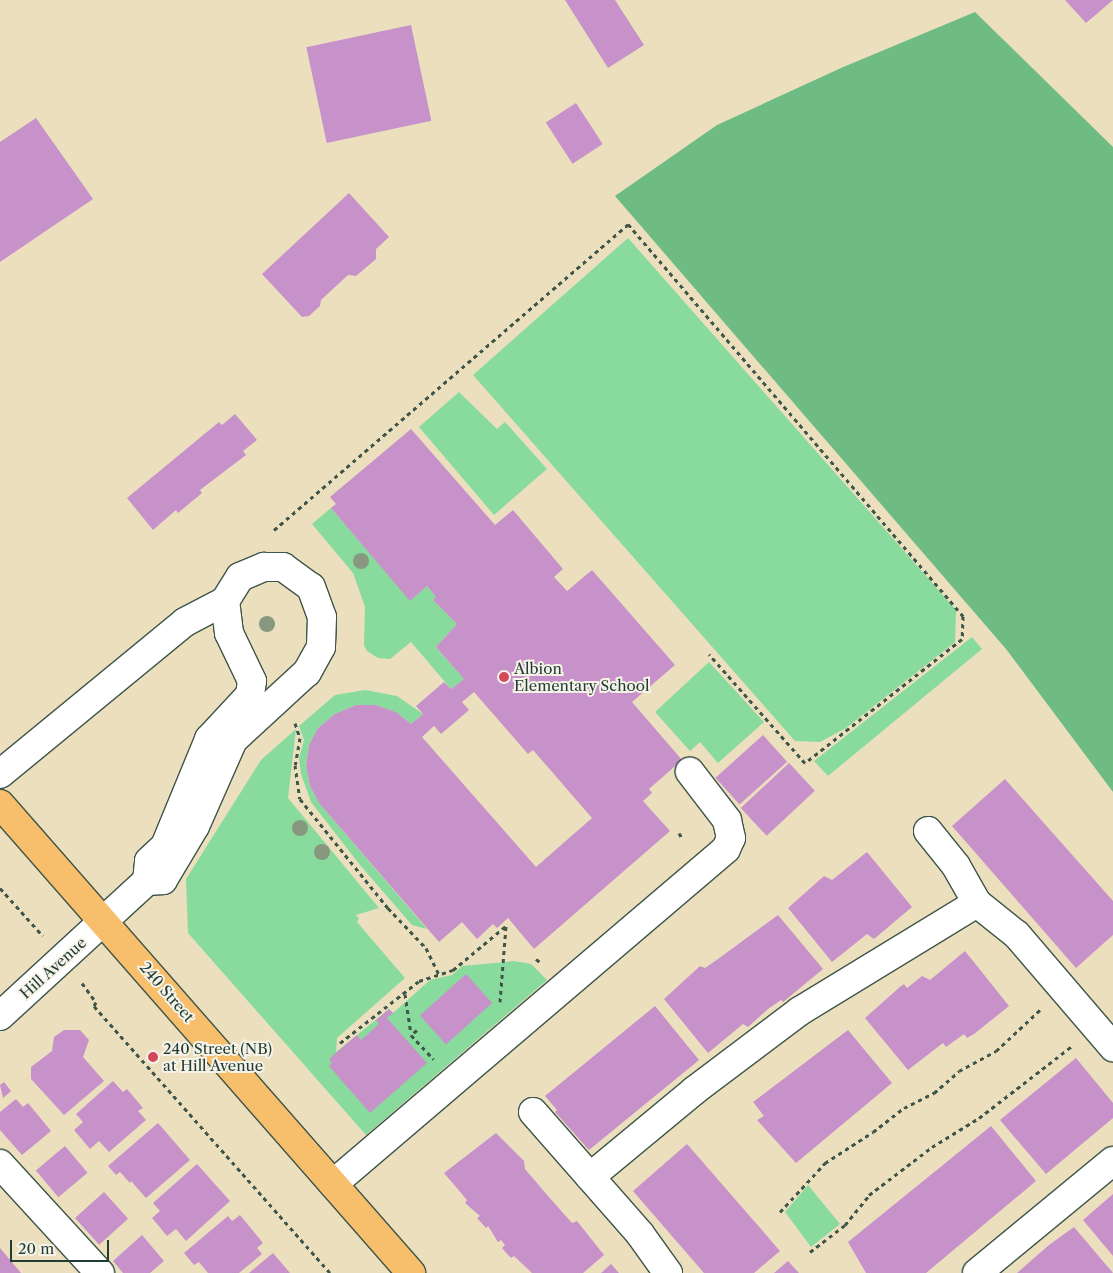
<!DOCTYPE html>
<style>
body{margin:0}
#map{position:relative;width:1113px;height:1273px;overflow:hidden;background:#ecdfbe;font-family:"Libre Caslon Text",serif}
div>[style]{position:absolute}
.green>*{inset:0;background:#88db9d}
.forest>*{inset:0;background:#6ebb84}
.building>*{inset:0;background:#c791ca;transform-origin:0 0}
.path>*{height:3px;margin-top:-1.5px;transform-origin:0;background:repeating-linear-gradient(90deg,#3e5549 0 4px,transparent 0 8px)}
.roads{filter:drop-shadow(1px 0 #3e5549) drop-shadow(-1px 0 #3e5549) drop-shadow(0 1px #3e5549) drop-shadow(0 -1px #3e5549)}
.minor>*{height:28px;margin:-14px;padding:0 14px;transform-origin:14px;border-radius:14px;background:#fff}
.major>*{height:28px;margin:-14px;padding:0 14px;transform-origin:14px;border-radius:14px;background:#f7bf6c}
.trees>*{width:16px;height:16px;margin:-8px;border-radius:50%;background:#87987e}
.dots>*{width:14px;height:14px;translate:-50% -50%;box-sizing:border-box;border:2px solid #f7f3e8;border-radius:50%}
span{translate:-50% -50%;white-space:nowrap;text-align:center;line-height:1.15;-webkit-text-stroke:4px #f7f3e8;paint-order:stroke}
.poi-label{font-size:15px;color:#1f3d34}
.left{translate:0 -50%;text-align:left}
.street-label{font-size:15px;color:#1f3d34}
.scale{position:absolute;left:10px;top:1240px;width:99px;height:22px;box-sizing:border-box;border:2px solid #1f3d34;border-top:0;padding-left:6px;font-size:15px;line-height:18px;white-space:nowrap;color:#1f3d34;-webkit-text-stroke:4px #f7f3e8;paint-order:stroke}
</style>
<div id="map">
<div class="green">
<div style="clip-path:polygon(628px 238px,956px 610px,955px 642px,846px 728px,820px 742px,795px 741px,473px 375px)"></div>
<div style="clip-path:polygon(459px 392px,497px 429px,505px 422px,547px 469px,494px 515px,419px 427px)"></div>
<div style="clip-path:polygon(331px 508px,410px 600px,427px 586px,436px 597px,433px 600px,457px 624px,436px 647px,464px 679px,451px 689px,411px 642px,390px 659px,378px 658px,367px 651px,364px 645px,365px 607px,353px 573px,312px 524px)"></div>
<div style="clip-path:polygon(972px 637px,982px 649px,828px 776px,814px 761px)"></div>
<div style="clip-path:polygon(709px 662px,764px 722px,718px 763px,700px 742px,690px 751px,655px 712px)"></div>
<div style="clip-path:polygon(365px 690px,397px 696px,423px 714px,411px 724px,396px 712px,376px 705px,356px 705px,335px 714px,318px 728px,309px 745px,306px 766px,310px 786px,319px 803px,427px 929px,412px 925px,360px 865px,311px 802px,301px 774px,299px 758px,304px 740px,299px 726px,335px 695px)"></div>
<div style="clip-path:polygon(296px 729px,288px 798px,379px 908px,356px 915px,359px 919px,357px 922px,405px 978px,337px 1038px,336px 1052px,389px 1009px,393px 1013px,430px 980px,452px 975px,462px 966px,514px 961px,531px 964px,547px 980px,366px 1135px,188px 933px,186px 879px,261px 760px)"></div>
<div style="clip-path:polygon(808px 1185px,840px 1224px,811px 1247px,785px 1212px)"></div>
</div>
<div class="forest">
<div style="clip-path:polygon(975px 12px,1113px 147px,1113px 792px,1006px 649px,615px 196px,717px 125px,841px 68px)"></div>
</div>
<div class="building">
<div style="clip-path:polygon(565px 0,615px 0,644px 45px,608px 68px)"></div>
<div style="clip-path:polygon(1065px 0,1113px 0,1086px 23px)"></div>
<div style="left:411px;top:25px;width:98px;height:107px;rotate:78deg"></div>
<div style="left:576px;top:103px;width:49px;height:36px;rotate:57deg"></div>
<div style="clip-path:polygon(36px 118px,93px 199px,0 262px,0 142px)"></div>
<div style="clip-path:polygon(349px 193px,389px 237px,376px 249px,376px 259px,356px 276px,348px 275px,321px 300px,320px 306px,309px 316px,302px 317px,262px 274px)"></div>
<div style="clip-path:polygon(235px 414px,257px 440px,243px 451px,246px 455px,200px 490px,202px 493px,178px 513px,176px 510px,153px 530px,127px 498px,219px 422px,222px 425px)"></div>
<div style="clip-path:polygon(evenodd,411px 429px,495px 525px,513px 510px,563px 569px,554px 577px,567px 591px,592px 570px,675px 665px,632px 702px,682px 760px,649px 789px,652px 793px,643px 801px,670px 831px,534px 949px,508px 918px,497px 928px,493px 924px,477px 939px,462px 922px,439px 942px,319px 803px,310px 786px,306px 766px,309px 745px,318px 728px,335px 714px,356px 705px,376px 705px,396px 712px,411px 724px,423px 714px,416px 706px,444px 682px,451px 689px,464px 679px,436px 647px,457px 624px,433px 600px,436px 597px,427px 586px,410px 601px,331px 508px,336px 504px,330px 497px,411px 429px,474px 692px,528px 754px,533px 750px,592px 818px,536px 867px,422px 737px,434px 726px,441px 734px,469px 710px,462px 702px,474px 692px)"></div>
<div style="left:763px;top:735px;width:36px;height:64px;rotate:48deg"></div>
<div style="left:789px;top:763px;width:38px;height:66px;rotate:47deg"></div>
<div style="clip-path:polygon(1005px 779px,1113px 901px,1113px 935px,1076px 968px,952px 826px)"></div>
<div style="clip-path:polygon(867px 852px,912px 907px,874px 939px,867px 934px,832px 962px,788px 908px,824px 876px,832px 880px)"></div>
<div style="clip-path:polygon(778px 915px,823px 969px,783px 1002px,781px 1000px,768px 1009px,748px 1027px,743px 1024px,708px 1053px,664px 999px,700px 966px,705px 968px,718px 959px)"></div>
<div style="clip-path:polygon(965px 951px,1009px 1006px,974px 1034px,967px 1038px,964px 1034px,946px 1047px,943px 1043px,908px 1070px,865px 1018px,901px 986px,904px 984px,907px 988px,922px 976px,930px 980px)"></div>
<div style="left:466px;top:974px;width:39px;height:62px;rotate:48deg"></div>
<div style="clip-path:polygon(655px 1006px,699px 1060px,589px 1150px,555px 1112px,557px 1110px,545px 1096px)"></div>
<div style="clip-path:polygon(389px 1009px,393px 1013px,387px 1018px,427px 1063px,370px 1113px,329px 1066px,332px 1063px,329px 1059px,357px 1035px,361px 1040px,379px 1024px,376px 1020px)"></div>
<div style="clip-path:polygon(64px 1030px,80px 1030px,89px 1040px,83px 1057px,104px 1081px,64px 1115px,31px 1079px,31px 1067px,52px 1051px,54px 1037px)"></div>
<div style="clip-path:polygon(848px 1030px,892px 1083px,796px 1163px,757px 1120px,764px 1116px,753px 1102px)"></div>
<div style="clip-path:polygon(1076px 1058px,1113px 1103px,1113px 1118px,1046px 1174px,1000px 1120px)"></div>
<div style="clip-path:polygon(113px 1081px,123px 1092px,127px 1089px,143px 1108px,138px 1111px,146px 1120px,109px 1152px,99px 1141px,90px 1149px,74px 1130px,83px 1122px,76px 1114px)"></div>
<div style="clip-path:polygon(4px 1082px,11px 1091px,3px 1098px,0 1085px)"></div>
<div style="clip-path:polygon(16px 1099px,23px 1107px,28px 1103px,51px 1131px,22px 1155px,0 1130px,0 1112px)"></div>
<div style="clip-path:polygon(158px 1123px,190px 1160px,146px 1198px,131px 1181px,130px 1183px,120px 1172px,116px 1175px,108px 1166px)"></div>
<div style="clip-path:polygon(991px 1126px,1036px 1181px,926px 1273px,866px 1273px,848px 1242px)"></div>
<div style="clip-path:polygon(496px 1133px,524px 1161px,525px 1169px,548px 1196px,572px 1223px,577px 1221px,604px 1255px,583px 1273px,532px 1273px,514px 1256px,511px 1258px,502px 1248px,505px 1245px,501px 1240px,498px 1242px,488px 1226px,486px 1228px,477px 1218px,480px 1216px,465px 1203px,467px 1200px,444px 1173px)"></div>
<div style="clip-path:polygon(687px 1144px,780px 1251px,754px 1273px,704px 1273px,633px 1191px)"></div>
<div style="left:65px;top:1146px;width:35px;height:38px;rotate:50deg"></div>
<div style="clip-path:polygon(197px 1164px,230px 1201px,186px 1241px,176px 1229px,167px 1236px,152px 1218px,160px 1211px,153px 1203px)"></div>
<div style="left:104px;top:1192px;width:36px;height:39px;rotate:48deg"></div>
<div style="clip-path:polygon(1113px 1194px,1113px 1256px,1083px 1220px)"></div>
<div style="clip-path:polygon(240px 1215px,263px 1243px,257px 1248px,262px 1254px,239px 1273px,208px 1273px,199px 1262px,194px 1265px,184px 1253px,228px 1216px,232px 1221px)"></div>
<div style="clip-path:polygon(1074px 1227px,1113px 1273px,1017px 1273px,1049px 1245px)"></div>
<div style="clip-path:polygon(142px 1235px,164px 1261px,150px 1273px,123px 1273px,113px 1261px)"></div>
<div style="clip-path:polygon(0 1248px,21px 1273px,0 1273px)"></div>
<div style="clip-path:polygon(273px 1253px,290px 1273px,249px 1273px)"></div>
<div style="clip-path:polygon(788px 1261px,799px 1273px,774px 1273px)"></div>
<div style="clip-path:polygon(611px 1264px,619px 1273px,601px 1273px)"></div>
</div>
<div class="path">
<div style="left:274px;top:530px;width:468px;rotate:-40.8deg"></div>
<div style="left:628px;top:224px;width:516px;rotate:49.48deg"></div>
<div style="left:963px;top:616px;width:23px;rotate:92deg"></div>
<div style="left:962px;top:639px;width:200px;rotate:141.7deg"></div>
<div style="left:805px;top:763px;width:145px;rotate:-131.4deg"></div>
<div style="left:295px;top:723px;width:16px;rotate:72deg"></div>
<div style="left:300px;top:738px;width:27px;rotate:100deg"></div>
<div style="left:295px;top:765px;width:34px;rotate:82deg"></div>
<div style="left:300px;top:799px;width:140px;rotate:51.1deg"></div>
<div style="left:388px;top:908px;width:55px;rotate:46.5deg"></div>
<div style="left:426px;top:948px;width:30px;rotate:64deg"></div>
<div style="left:679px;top:833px;width:6px;rotate:59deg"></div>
<div style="left:0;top:888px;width:64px;rotate:48.1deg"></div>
<div style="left:536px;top:959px;width:5px;rotate:37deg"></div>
<div style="left:82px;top:983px;width:24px;rotate:54deg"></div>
<div style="left:96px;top:1002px;width:4px;rotate:117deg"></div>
<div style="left:94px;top:1006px;width:356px;rotate:48.5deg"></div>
<div style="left:405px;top:994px;width:40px;rotate:81.5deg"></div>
<div style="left:500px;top:1002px;width:76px;rotate:-85.5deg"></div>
<div style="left:417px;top:1030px;width:8px;rotate:140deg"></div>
<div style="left:411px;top:1035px;width:33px;rotate:47deg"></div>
<div style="left:340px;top:1043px;width:100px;rotate:-38.1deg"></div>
<div style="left:419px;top:981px;width:36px;rotate:-18deg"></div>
<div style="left:453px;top:970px;width:70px;rotate:-39.8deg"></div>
<div style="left:780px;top:1212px;width:67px;rotate:-47.4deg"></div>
<div style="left:825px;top:1163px;width:57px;rotate:-32.9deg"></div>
<div style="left:873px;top:1132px;width:39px;rotate:-38deg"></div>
<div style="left:904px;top:1108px;width:34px;rotate:-27deg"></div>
<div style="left:934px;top:1093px;width:33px;rotate:-41deg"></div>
<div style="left:959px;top:1071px;width:42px;rotate:-28.4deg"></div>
<div style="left:996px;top:1051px;width:62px;rotate:-43deg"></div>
<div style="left:810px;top:1252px;width:44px;rotate:-37.6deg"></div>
<div style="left:845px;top:1225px;width:38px;rotate:-51deg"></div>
<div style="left:869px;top:1195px;width:79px;rotate:-37.3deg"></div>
<div style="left:932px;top:1147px;width:55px;rotate:-31.7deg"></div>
<div style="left:979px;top:1118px;width:119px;rotate:-37.8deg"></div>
</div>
<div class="roads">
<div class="minor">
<div style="left:264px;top:567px;width:19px"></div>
<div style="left:283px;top:567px;width:34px;rotate:36deg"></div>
<div style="left:311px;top:587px;width:32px;rotate:70deg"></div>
<div style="left:322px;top:617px;width:30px;rotate:92deg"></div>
<div style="left:321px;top:647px;width:29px;rotate:119deg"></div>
<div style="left:307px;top:672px;width:100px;rotate:137.4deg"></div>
<div style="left:233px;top:740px;width:94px;rotate:113.8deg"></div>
<div style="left:195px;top:826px;width:63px;rotate:120.7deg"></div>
<div style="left:163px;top:880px;width:16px;rotate:176deg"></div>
<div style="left:147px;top:881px;width:20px;rotate:-84deg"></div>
<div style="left:149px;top:861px;width:22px;rotate:-43deg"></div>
<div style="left:165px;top:846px;width:116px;rotate:-67.6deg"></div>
<div style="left:209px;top:739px;width:60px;rotate:-47deg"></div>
<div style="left:250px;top:695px;width:14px;rotate:-82deg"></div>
<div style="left:252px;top:681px;width:53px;rotate:-115.6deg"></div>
<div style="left:229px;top:633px;width:32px;rotate:-97deg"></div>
<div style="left:225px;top:601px;width:28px;rotate:-58deg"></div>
<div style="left:240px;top:577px;width:26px;rotate:-23deg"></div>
<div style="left:0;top:774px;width:239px;rotate:-39.4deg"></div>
<div style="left:185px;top:622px;width:45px;rotate:-27.7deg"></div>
<div style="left:928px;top:831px;width:45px;rotate:51.3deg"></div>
<div style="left:956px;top:866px;width:43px;rotate:60.4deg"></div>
<div style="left:977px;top:903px;width:51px;rotate:38.7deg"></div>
<div style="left:1017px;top:935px;width:148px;rotate:49.4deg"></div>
<div style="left:0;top:1016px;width:200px;rotate:-42.6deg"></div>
<div style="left:533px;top:1112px;width:162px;rotate:48.7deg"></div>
<div style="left:640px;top:1234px;width:48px;rotate:54.3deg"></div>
<div style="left:0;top:1164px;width:148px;rotate:47.5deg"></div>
<div style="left:590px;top:1177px;width:136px;rotate:-39.6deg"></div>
<div style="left:695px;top:1090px;width:131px;rotate:-37deg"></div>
<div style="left:800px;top:1011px;width:207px;rotate:-31.4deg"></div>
<div style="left:333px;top:1184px;width:516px;rotate:-40.44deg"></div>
<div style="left:726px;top:849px;width:12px;rotate:-66deg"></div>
<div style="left:731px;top:838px;width:18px;rotate:-103deg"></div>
<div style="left:727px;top:820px;width:61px;rotate:-127.6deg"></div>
<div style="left:977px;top:1273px;width:176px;rotate:-39.5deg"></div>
</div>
<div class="major">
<div style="left:0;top:804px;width:624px;rotate:48.77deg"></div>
</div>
</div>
<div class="trees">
<div style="left:361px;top:561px"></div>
<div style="left:267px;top:624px"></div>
<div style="left:300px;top:828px"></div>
<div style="left:322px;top:852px"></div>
</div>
<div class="dots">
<div style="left:504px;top:677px;background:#d1495b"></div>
<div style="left:153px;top:1057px;background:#d1495b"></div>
</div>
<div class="poi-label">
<span class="left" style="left:514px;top:677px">Albion<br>Elementary School</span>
<span class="left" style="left:163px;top:1057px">240 Street (NB)<br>at Hill Avenue</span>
</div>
<div class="street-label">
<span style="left:53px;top:968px;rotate:-42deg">Hill Avenue</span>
<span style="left:167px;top:992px;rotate:49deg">240 Street</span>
</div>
<div class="scale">20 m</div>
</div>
